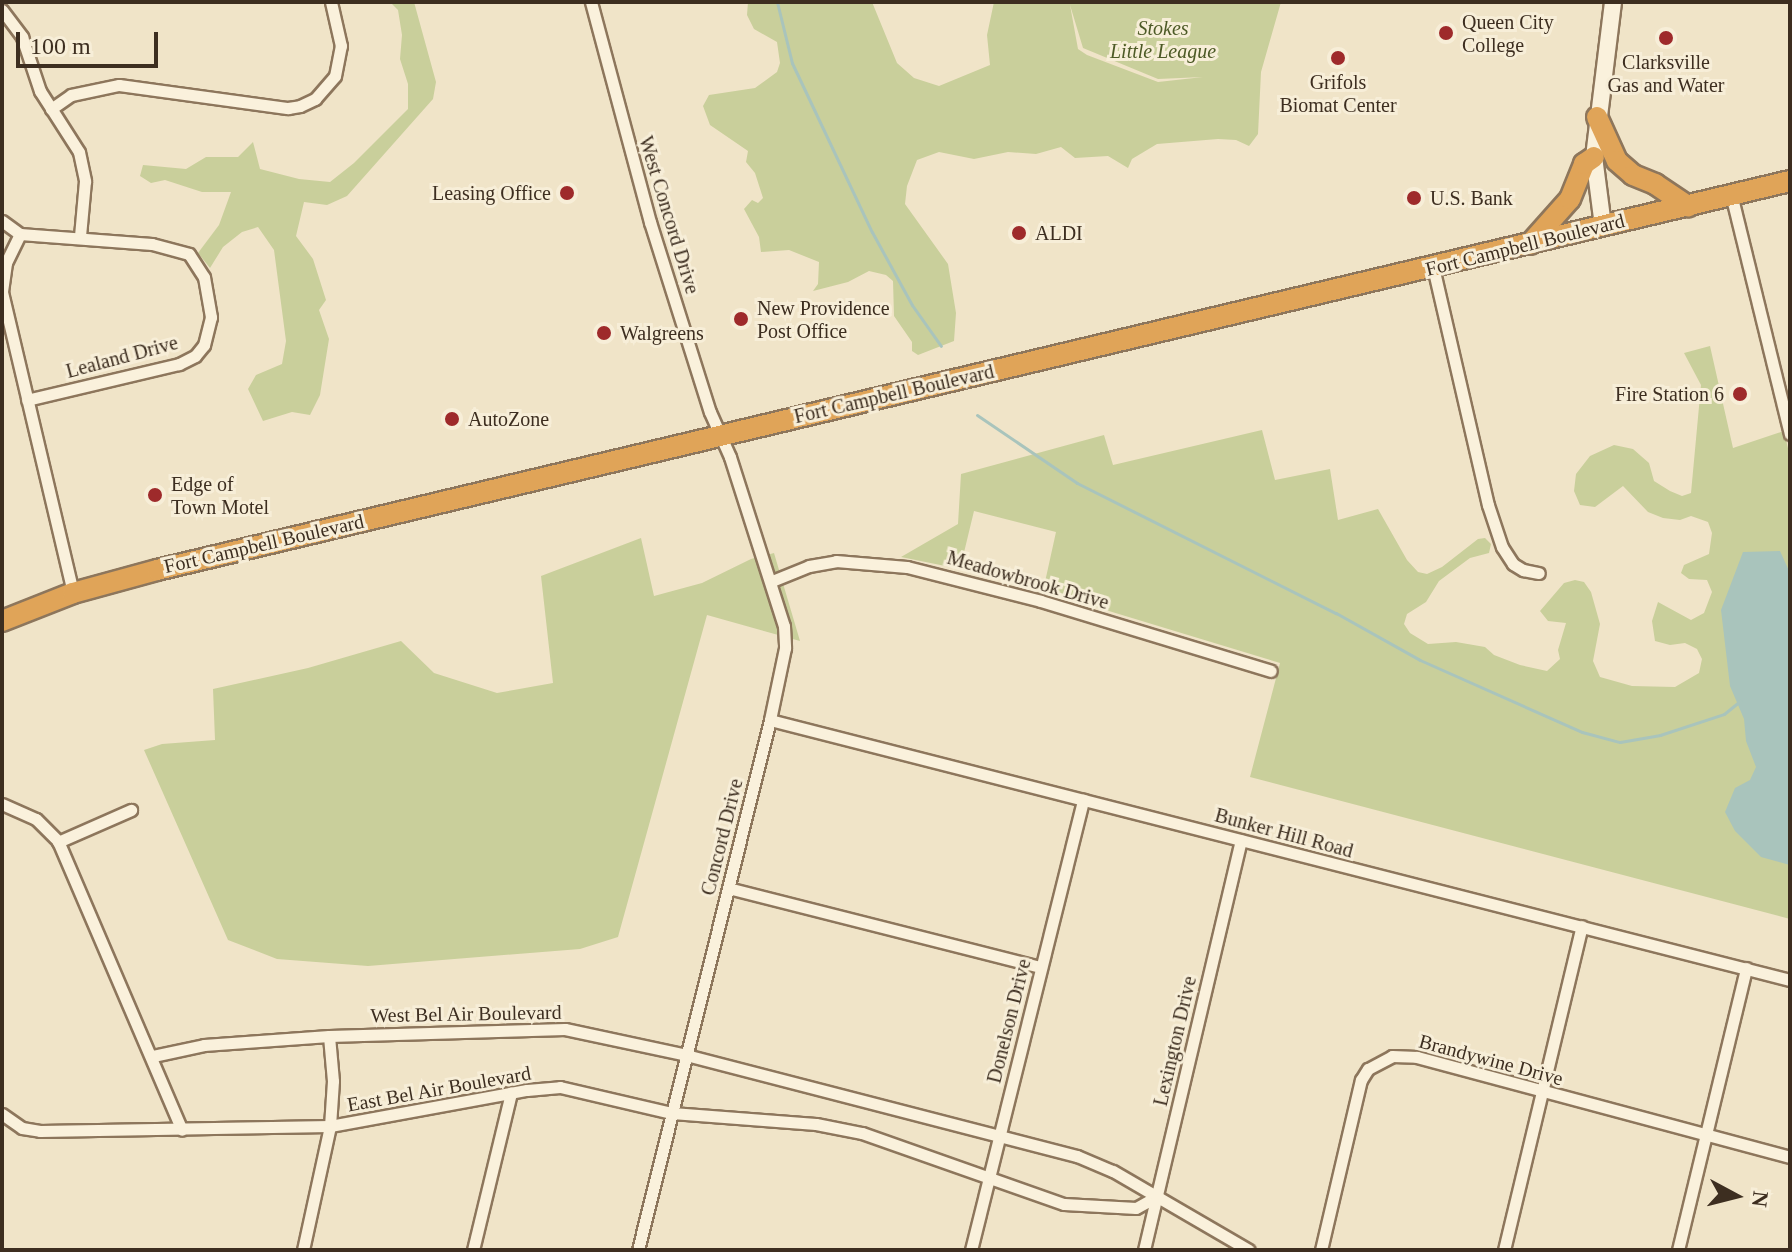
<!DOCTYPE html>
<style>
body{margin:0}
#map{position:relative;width:1792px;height:1252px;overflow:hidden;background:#f0e4c8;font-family:"Times New Roman",serif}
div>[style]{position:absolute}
.green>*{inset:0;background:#c9cf9b}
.water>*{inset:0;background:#a9c4bc}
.stream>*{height:3px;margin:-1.5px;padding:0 1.5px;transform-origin:1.5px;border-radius:1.5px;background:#a9c4bc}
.roads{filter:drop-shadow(2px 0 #8d765c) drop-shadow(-2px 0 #8d765c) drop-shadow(0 2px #8d765c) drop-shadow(0 -2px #8d765c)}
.street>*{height:11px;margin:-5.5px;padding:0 5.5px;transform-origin:5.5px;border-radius:5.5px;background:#faf1dc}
.secondary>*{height:16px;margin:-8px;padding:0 8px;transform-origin:8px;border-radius:8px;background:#faf1dc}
.highway>*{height:20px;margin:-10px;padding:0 10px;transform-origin:10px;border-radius:10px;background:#e0a458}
.dots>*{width:22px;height:22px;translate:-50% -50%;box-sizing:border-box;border:4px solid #f7eed8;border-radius:50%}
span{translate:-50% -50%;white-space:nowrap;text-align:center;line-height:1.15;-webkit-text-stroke:6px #f7eed8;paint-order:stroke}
.poi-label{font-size:20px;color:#3d2e20}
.left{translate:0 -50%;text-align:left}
.right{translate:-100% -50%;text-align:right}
.park-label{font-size:20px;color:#4d5a26;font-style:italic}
.street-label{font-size:20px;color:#3d2e20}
.frame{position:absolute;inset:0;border:4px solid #3d2e20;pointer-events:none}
.north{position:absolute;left:1696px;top:1156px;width:80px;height:80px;-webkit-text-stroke:6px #f7eed8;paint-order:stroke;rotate:97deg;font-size:22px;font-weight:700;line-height:32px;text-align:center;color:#3d2e20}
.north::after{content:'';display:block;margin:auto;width:28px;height:36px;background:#3d2e20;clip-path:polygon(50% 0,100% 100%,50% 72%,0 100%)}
.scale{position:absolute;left:16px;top:32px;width:142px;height:36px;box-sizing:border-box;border:4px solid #3d2e20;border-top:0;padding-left:10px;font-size:24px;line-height:28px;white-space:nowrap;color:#3d2e20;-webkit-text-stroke:6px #f7eed8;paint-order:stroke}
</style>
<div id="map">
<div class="green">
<div style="clip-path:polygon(390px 2px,414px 2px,436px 82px,433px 99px,347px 196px,327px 205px,304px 202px,296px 236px,313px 259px,326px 300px,319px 310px,329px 339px,320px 395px,310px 415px,292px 412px,263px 421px,248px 389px,256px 375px,282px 364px,286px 341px,274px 250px,258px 227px,242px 232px,223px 247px,210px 268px,198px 253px,219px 225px,231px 192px,202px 192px,165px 180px,151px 183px,140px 176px,143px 165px,186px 169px,206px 157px,238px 157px,253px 142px,260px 169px,299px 179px,330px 182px,354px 163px,408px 109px,408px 84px,400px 59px,402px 35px,398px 10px)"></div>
<div style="clip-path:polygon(evenodd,748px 2px,872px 2px,897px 63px,914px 78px,939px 86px,990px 65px,987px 35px,994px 2px,1281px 2px,1261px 72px,1258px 134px,1249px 146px,1236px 140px,1218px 139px,1157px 144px,1132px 159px,1128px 168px,1108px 156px,1075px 158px,1061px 147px,1036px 154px,1008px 152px,974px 159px,939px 152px,917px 160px,907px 186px,905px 204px,948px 264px,956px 313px,954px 341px,918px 355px,912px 351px,912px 342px,894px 316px,893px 281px,886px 275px,869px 271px,848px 282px,813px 291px,818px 284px,819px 262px,789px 250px,761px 252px,759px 237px,744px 209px,752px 200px,758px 203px,763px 198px,755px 173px,746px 162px,748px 151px,710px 125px,703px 106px,709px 95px,755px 88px,777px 72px,780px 63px,777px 42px,754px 29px,747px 15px,748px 2px,1070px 5px,1083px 48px,1158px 79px,1203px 77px,1158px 82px,1087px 55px,1078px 49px,1070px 5px)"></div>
<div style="clip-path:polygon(1710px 346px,1733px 448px,1784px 431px,1790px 457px,1790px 919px,1250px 777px,1280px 663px,1043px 591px,1056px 532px,974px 511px,960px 569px,901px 557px,958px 524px,961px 474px,1104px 435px,1113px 465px,1262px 430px,1275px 480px,1330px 469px,1338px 520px,1378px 509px,1407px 560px,1418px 572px,1427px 574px,1442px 567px,1478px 539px,1485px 538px,1491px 544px,1489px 553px,1470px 558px,1439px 581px,1426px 602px,1407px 614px,1404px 624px,1410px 633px,1428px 644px,1456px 642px,1485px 647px,1494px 655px,1520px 665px,1547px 671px,1560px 659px,1558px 650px,1566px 623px,1548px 621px,1540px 611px,1564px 583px,1575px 580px,1584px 582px,1591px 592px,1600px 624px,1593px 661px,1600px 677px,1632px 686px,1675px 687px,1699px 673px,1702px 659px,1697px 649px,1685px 643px,1670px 645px,1655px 641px,1652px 621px,1658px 602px,1691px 620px,1704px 613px,1712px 592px,1707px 580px,1689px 579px,1681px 573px,1684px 565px,1709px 554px,1712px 533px,1708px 522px,1691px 516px,1680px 520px,1663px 518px,1648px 512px,1623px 486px,1595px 507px,1580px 505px,1574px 491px,1576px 474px,1590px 456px,1614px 445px,1633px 449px,1649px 463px,1654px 481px,1670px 491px,1682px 496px,1691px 493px,1701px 385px,1684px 353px)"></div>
<div style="clip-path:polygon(641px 538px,654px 596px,702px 583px,751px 559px,774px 553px,800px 641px,707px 615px,618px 937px,580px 949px,368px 966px,277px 959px,228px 940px,144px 750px,162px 744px,215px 740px,213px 689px,308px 668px,401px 641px,434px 673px,497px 693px,553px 683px,541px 576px)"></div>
</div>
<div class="water">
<div style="clip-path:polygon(1780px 551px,1790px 573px,1790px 865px,1761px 857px,1735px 831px,1725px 812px,1735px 788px,1750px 780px,1756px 767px,1746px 741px,1744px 719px,1730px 686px,1721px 610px,1743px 552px)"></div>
</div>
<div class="stream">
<div style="left:777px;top:2px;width:63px;rotate:76.2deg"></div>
<div style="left:792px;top:63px;width:187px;rotate:64.7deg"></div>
<div style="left:872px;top:232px;width:83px;rotate:61.3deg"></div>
<div style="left:912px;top:305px;width:50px;rotate:54.7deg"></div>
<div style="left:977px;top:415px;width:121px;rotate:34.2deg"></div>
<div style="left:1077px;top:483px;width:290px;rotate:26.7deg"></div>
<div style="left:1336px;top:613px;width:96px;rotate:29.2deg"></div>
<div style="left:1420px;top:660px;width:177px;rotate:24deg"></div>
<div style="left:1582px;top:732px;width:39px;rotate:15deg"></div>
<div style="left:1620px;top:742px;width:41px;rotate:-9.9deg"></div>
<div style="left:1660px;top:735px;width:67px;rotate:-18.2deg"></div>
<div style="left:1724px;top:714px;width:21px;rotate:-39deg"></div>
</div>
<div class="roads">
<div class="street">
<div style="left:591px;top:2px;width:228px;rotate:75deg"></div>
<div style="left:650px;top:222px;width:199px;rotate:72.5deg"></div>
<div style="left:710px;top:412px;width:49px;rotate:66deg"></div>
<div style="left:730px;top:457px;width:177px;rotate:72.3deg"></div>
<div style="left:784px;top:626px;width:22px;rotate:87deg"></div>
<div style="left:785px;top:648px;width:74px;rotate:101.8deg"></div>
<div style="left:770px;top:720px;width:546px;rotate:103.99deg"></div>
<div style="left:2px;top:10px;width:34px;rotate:53deg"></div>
<div style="left:22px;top:37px;width:57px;rotate:71.6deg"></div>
<div style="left:40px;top:91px;width:72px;rotate:57.4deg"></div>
<div style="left:79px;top:152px;width:30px;rotate:78deg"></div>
<div style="left:85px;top:181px;width:55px;rotate:95.2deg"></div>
<div style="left:51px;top:109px;width:24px;rotate:-35deg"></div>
<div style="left:71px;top:95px;width:49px;rotate:-11.8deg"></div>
<div style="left:119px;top:85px;width:171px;rotate:7.8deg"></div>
<div style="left:288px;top:108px;width:12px;rotate:-9deg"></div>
<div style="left:300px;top:106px;width:17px;rotate:-25deg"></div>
<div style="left:315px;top:99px;width:30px;rotate:-49deg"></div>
<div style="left:335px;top:76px;width:31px;rotate:-79deg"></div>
<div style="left:341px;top:46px;width:45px;rotate:-102.8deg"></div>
<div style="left:1731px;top:194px;width:247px;rotate:76.2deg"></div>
<div style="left:2px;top:221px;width:22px;rotate:36deg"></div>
<div style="left:20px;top:234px;width:132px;rotate:4.3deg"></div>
<div style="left:152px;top:244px;width:38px;rotate:15deg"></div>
<div style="left:189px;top:254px;width:27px;rotate:57deg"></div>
<div style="left:204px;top:277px;width:41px;rotate:80.1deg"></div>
<div style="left:211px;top:317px;width:29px;rotate:104deg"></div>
<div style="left:204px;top:345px;width:14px;rotate:129deg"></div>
<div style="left:195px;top:356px;width:18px;rotate:153deg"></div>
<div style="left:179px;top:364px;width:156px;rotate:166.7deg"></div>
<div style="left:20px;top:234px;width:32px;rotate:116deg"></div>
<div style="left:6px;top:263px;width:29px;rotate:98deg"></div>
<div style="left:2px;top:292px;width:309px;rotate:76.7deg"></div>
<div style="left:1433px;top:267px;width:244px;rotate:77deg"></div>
<div style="left:1488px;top:505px;width:44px;rotate:71.6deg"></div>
<div style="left:1502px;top:547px;width:20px;rotate:57deg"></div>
<div style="left:1513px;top:564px;width:12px;rotate:31deg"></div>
<div style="left:1523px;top:570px;width:16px;rotate:11deg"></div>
<div style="left:772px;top:581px;width:40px;rotate:-22deg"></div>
<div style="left:809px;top:566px;width:27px;rotate:-10deg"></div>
<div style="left:836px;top:561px;width:71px;rotate:4.8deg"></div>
<div style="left:907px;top:567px;width:138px;rotate:14.2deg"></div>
<div style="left:1041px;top:601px;width:240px;rotate:16.9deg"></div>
<div style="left:770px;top:720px;width:1053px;rotate:14.3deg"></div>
<div style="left:2px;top:804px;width:37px;rotate:24deg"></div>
<div style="left:36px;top:819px;width:31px;rotate:45deg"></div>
<div style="left:58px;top:841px;width:314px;rotate:66.8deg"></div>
<div style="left:58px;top:842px;width:80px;rotate:-23.7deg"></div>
<div style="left:728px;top:888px;width:323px;rotate:14.2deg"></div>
<div style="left:153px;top:1056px;width:52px;rotate:-12.2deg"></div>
<div style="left:204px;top:1045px;width:125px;rotate:-4.1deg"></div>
<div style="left:329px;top:1036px;width:236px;rotate:-1.7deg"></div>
<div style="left:565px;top:1029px;width:124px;rotate:12.1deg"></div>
<div style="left:686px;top:1055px;width:404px;rotate:14.5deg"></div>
<div style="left:1077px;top:1156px;width:39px;rotate:23deg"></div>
<div style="left:1113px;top:1171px;width:157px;rotate:30.2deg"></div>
<div style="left:2px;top:1114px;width:24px;rotate:35deg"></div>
<div style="left:22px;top:1128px;width:18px;rotate:9deg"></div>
<div style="left:40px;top:1131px;width:290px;rotate:-1deg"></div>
<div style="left:330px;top:1126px;width:200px;rotate:-10.4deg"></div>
<div style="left:527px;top:1090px;width:33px;rotate:-5deg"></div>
<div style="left:560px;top:1087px;width:115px;rotate:13.1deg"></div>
<div style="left:672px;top:1113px;width:144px;rotate:4.4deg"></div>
<div style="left:816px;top:1124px;width:47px;rotate:11.1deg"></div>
<div style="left:862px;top:1133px;width:214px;rotate:19.4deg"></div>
<div style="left:1064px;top:1204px;width:72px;rotate:3.2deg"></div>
<div style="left:1136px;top:1208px;width:23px;rotate:-29deg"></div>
<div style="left:303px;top:1250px;width:127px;rotate:-77.7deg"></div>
<div style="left:330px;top:1126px;width:45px;rotate:-86.2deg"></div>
<div style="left:333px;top:1081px;width:45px;rotate:-95.1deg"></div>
<div style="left:473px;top:1250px;width:162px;rotate:-76.4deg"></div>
<div style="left:971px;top:1250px;width:464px;rotate:-76deg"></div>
<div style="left:1144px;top:1250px;width:421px;rotate:-76.7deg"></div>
<div style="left:1321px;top:1250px;width:175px;rotate:-76.8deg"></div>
<div style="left:1361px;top:1080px;width:13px;rotate:-58deg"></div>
<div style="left:1368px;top:1069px;width:27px;rotate:-28deg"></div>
<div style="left:1392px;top:1056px;width:25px;rotate:2deg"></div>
<div style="left:1417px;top:1057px;width:386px;rotate:15deg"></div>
<div style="left:1504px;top:1250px;width:333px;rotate:-76.5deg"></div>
<div style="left:1678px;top:1250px;width:290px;rotate:-76.4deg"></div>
</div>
<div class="secondary">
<div style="left:1603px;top:226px;width:70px;rotate:-97.4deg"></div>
<div style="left:1594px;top:157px;width:156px;rotate:-83deg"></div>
</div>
<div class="highway">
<div style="left:1597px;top:117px;width:48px;rotate:65.6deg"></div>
<div style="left:1617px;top:161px;width:21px;rotate:41deg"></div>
<div style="left:1633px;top:175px;width:24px;rotate:22deg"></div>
<div style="left:1655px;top:184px;width:40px;rotate:34deg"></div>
<div style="left:1530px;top:244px;width:60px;rotate:-48.4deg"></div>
<div style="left:1570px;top:199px;width:38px;rotate:-68deg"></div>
<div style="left:1584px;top:164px;width:12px;rotate:-35deg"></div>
<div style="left:2px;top:621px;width:76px;rotate:-21.5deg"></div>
<div style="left:73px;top:593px;width:87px;rotate:-15.3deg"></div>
<div style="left:157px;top:570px;width:1679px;rotate:-13.4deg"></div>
</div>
</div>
<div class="dots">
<div style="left:1446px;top:33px;background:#9e2a2b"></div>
<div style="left:1666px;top:38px;background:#9e2a2b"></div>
<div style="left:1338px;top:58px;background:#9e2a2b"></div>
<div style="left:567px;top:193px;background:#9e2a2b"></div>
<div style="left:1414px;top:198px;background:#9e2a2b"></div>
<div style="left:1019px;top:233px;background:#9e2a2b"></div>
<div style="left:741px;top:319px;background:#9e2a2b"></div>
<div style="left:604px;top:333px;background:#9e2a2b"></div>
<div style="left:1740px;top:394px;background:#9e2a2b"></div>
<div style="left:452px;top:419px;background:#9e2a2b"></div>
<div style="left:155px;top:495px;background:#9e2a2b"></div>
</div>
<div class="poi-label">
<span class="left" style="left:1462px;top:34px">Queen City<br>College</span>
<span style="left:1666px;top:74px">Clarksville<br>Gas and Water</span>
<span style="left:1338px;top:94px">Grifols<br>Biomat Center</span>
<span class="right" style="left:551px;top:193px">Leasing Office</span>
<span class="left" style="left:1430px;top:198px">U.S. Bank</span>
<span class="left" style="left:1035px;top:233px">ALDI</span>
<span class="left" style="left:757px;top:320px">New Providence<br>Post Office</span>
<span class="left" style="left:620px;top:333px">Walgreens</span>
<span class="right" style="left:1724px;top:394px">Fire Station 6</span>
<span class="left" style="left:468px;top:419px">AutoZone</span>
<span class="left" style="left:171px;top:496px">Edge of<br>Town Motel</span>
</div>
<div class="park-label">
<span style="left:1163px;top:40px">Stokes<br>Little League</span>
</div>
<div class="street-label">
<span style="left:669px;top:215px;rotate:73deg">West Concord Drive</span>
<span style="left:1525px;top:245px;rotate:-14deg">Fort Campbell Boulevard</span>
<span style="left:122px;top:357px;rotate:-15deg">Lealand Drive</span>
<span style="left:894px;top:394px;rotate:-13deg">Fort Campbell Boulevard</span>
<span style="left:264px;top:544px;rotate:-13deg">Fort Campbell Boulevard</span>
<span style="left:1028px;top:580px;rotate:16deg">Meadowbrook Drive</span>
<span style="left:1284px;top:833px;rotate:15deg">Bunker Hill Road</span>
<span style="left:722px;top:837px;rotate:-76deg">Concord Drive</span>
<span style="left:466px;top:1014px;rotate:-1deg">West Bel Air Boulevard</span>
<span style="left:1009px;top:1021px;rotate:-76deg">Donelson Drive</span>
<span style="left:1175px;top:1041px;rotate:-77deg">Lexington Drive</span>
<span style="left:1491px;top:1060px;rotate:15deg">Brandywine Drive</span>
<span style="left:439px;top:1089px;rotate:-10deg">East Bel Air Boulevard</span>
</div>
<div class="frame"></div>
<div class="north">N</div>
<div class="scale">100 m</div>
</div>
